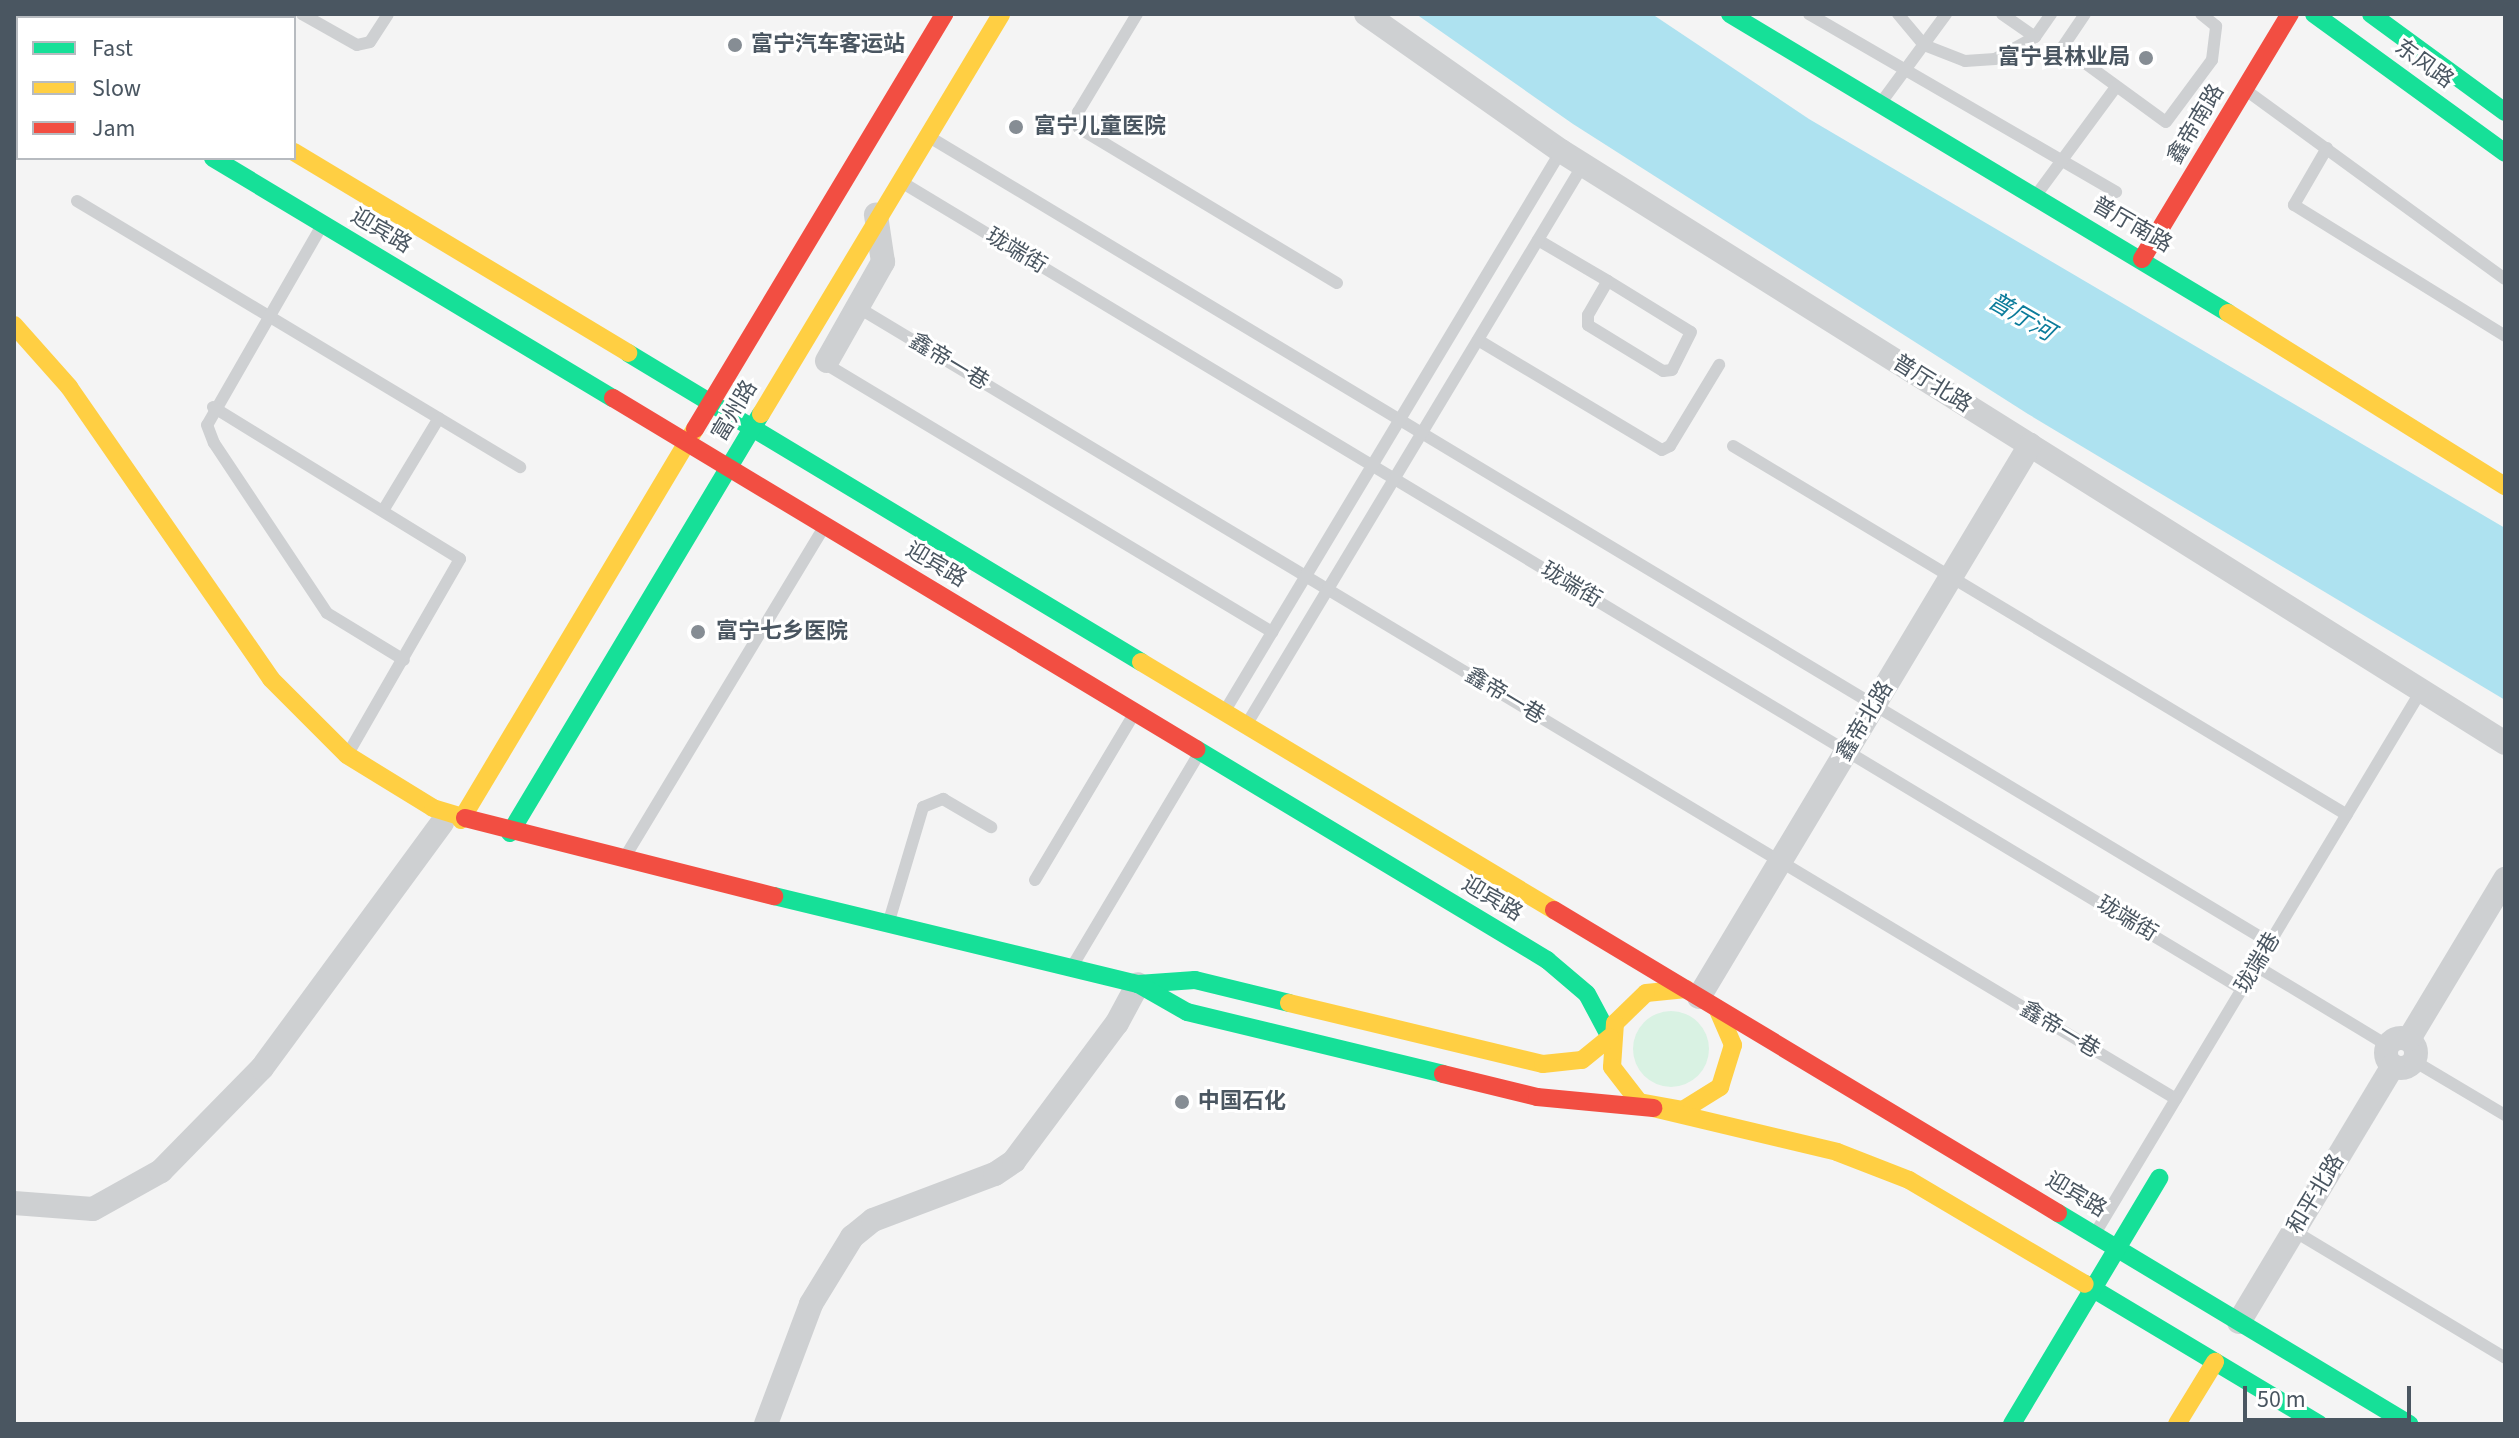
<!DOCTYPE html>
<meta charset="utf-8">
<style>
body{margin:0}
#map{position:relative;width:2519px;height:1438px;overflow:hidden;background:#f4f4f4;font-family:"Source Sans 3","Noto Sans SC",sans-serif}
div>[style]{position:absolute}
.green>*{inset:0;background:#d9f2e3}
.round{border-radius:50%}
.water>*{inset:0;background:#aee2f0}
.lane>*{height:12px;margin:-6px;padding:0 6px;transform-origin:6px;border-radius:6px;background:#ced0d2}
.street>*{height:24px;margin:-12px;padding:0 12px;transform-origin:12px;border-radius:12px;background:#ced0d2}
.street>.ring{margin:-12px;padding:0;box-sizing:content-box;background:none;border:24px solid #ced0d2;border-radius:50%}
.fast>*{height:18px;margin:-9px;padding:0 9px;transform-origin:9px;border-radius:9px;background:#16e098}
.slow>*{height:18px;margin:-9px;padding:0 9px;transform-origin:9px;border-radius:9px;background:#ffcf43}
.jam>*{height:18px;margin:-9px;padding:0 9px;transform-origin:9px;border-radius:9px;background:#f24e42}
.dots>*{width:22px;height:22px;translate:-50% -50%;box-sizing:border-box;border:4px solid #fff;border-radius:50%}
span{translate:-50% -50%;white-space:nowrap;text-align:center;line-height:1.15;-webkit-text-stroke:6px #fff;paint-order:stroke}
.poi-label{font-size:22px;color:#4a5661;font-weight:700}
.left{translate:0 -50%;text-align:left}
.right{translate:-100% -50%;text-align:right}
.street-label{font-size:22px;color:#4a5661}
.water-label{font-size:24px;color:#0c7c9b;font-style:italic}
.frame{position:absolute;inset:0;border:16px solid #4a5661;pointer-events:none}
.legend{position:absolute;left:16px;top:16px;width:280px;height:144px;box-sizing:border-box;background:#fff;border:2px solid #b7bbc0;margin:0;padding:10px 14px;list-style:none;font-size:24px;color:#4a5661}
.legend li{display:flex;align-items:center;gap:16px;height:40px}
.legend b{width:40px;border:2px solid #b7bbc0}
.scale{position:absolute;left:2243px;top:1386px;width:168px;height:36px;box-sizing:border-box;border:4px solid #4a5661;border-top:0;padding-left:10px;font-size:24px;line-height:28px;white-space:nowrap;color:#4a5661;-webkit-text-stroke:6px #fff;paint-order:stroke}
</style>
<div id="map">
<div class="green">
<div class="round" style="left:1633px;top:1011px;width:76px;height:76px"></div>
</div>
<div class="water">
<div style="clip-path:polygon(1416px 14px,1652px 14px,1809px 119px,2505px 528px,2505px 700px,2028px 414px,1573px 124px)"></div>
</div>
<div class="lane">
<div style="left:302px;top:14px;width:63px;rotate:29.4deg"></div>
<div style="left:357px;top:45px;width:13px;rotate:-13deg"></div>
<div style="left:370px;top:42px;width:33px;rotate:-57deg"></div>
<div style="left:1137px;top:14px;width:114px;rotate:121deg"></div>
<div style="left:1078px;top:112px;width:16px;rotate:86deg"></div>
<div style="left:1079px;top:128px;width:301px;rotate:31deg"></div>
<div style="left:1809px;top:14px;width:355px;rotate:30.1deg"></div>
<div style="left:1898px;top:14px;width:40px;rotate:50deg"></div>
<div style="left:1924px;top:45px;width:44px;rotate:21.3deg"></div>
<div style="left:1965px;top:61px;width:30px;rotate:-4deg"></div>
<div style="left:1995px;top:59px;width:46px;rotate:-28.8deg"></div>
<div style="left:2002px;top:14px;width:40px;rotate:34.9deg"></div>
<div style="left:2035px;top:37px;width:28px;rotate:-55deg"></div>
<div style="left:2085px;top:14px;width:40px;rotate:124deg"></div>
<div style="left:2063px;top:47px;width:127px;rotate:36.1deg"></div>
<div style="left:2166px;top:122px;width:77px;rotate:-53.4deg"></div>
<div style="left:2212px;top:60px;width:34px;rotate:-83deg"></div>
<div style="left:2216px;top:26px;width:19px;rotate:-141deg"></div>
<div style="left:162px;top:18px;width:4px;rotate:-63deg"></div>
<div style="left:2247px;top:91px;width:319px;rotate:36.1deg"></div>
<div style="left:1880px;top:104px;width:112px;rotate:-53.7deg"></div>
<div style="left:14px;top:121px;width:4px;rotate:27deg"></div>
<div style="left:931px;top:138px;width:1562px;rotate:31.01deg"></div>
<div style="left:2327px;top:148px;width:66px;rotate:120.1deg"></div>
<div style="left:2294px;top:205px;width:248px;rotate:31.8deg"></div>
<div style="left:903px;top:183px;width:1563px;rotate:31.05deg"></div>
<div style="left:2037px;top:194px;width:133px;rotate:-53.6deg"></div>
<div style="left:77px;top:201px;width:517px;rotate:30.98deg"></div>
<div style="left:321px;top:227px;width:228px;rotate:119.9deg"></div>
<div style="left:207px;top:425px;width:19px;rotate:69deg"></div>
<div style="left:214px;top:443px;width:204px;rotate:56.4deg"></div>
<div style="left:327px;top:613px;width:90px;rotate:31.4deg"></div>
<div style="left:1538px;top:240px;width:81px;rotate:30.4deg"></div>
<div style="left:1608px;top:281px;width:97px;rotate:31.6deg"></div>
<div style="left:1691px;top:332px;width:42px;rotate:116.6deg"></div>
<div style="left:1672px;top:370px;width:9px;rotate:174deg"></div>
<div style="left:1663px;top:371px;width:88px;rotate:-148.5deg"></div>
<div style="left:1588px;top:325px;width:10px;rotate:-90deg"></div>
<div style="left:1588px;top:315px;width:39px;rotate:-60deg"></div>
<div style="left:854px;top:305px;width:1542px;rotate:30.99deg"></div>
<div style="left:1478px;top:340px;width:214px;rotate:30.9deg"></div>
<div style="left:1662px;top:450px;width:9px;rotate:-27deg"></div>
<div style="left:1670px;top:446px;width:95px;rotate:-58.8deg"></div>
<div style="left:824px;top:363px;width:523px;rotate:30.98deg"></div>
<div style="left:213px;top:407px;width:290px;rotate:31.6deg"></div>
<div style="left:460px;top:559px;width:225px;rotate:119.9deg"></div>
<div style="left:1733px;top:446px;width:716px;rotate:31deg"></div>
<div style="left:384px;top:509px;width:106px;rotate:-58.9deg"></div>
<div style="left:1226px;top:709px;width:651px;rotate:-59.02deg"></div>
<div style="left:1248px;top:722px;width:650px;rotate:-58.98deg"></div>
<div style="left:625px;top:857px;width:382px;rotate:-58.9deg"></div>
<div style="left:1035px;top:880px;width:193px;rotate:-59.2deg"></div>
<div style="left:889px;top:921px;width:119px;rotate:-73.4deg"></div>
<div style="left:923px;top:807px;width:22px;rotate:-22deg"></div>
<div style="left:943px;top:799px;width:56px;rotate:30.3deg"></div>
<div style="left:1073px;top:965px;width:246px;rotate:-59.2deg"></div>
<div style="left:2256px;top:966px;width:153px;rotate:31.1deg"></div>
<div style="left:2414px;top:1061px;width:106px;rotate:30.7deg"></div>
<div style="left:2294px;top:1231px;width:246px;rotate:31deg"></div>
<div style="left:2096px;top:1232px;width:631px;rotate:-59.01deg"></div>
</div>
<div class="street">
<div style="left:1366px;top:14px;width:238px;rotate:35.1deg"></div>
<div style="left:1561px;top:151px;width:1114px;rotate:32.09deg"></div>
<div style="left:827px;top:361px;width:114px;rotate:-60.5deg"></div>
<div style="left:883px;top:262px;width:48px;rotate:-98.5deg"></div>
<div style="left:1699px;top:997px;width:644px;rotate:-59.05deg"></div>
<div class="ring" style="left:2386px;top:1038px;width:6px;height:6px"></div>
<div style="left:2409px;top:1039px;width:187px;rotate:-59deg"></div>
<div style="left:14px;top:1203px;width:79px;rotate:4.3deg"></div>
<div style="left:93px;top:1209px;width:78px;rotate:-29.2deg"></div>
<div style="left:161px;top:1171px;width:144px;rotate:-45.6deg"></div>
<div style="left:262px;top:1068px;width:304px;rotate:-53.7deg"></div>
<div style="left:2239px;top:1322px;width:299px;rotate:-59deg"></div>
<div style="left:766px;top:1424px;width:128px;rotate:-69.4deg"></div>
<div style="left:811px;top:1304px;width:79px;rotate:-58.5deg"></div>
<div style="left:852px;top:1237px;width:27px;rotate:-39deg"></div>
<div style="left:873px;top:1220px;width:130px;rotate:-20.7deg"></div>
<div style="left:995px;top:1174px;width:23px;rotate:-34deg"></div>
<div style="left:1014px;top:1161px;width:172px;rotate:-53.3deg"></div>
<div style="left:1117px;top:1023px;width:44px;rotate:-61.7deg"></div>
</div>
<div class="fast">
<div style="left:1730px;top:14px;width:581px;rotate:30.98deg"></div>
<div style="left:2314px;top:14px;width:236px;rotate:36deg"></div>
<div style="left:2371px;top:14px;width:166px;rotate:36.2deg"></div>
<div style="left:14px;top:38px;width:5px;rotate:37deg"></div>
<div style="left:213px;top:158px;width:466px;rotate:31deg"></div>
<div style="left:628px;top:353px;width:599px;rotate:31.06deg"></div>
<div style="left:1196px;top:749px;width:410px;rotate:31deg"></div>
<div style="left:1547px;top:960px;width:52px;rotate:40.4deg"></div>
<div style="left:1587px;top:994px;width:49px;rotate:61.9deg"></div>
<div style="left:510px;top:833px;width:488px;rotate:-59.1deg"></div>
<div style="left:774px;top:896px;width:374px;rotate:13.6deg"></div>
<div style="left:1138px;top:984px;width:57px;rotate:-4deg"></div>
<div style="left:1195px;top:980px;width:97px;rotate:13.7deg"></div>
<div style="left:1138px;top:984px;width:56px;rotate:29.7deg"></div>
<div style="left:1187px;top:1012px;width:263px;rotate:13.6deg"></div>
<div style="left:2058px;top:1213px;width:410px;rotate:31deg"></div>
<div style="left:2085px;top:1284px;width:273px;rotate:30.9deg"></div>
<div style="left:2012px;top:1424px;width:287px;rotate:-59.1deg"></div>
</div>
<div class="slow">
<div style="left:294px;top:152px;width:390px;rotate:31deg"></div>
<div style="left:2228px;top:313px;width:327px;rotate:32deg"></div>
<div style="left:14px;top:325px;width:83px;rotate:48.4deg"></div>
<div style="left:69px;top:387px;width:355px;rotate:55.3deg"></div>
<div style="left:271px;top:679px;width:107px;rotate:45deg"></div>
<div style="left:347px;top:755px;width:101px;rotate:31.6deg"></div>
<div style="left:433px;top:808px;width:34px;rotate:17deg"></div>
<div style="left:761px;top:414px;width:466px;rotate:-59deg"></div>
<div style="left:1141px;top:662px;width:482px;rotate:31deg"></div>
<div style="left:461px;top:820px;width:456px;rotate:-59.1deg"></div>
<div style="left:1686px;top:989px;width:40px;rotate:174.3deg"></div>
<div style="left:1646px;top:993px;width:43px;rotate:135.9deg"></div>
<div style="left:1615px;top:1023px;width:44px;rotate:93.9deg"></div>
<div style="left:1612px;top:1067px;width:44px;rotate:52.4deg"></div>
<div style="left:1639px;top:1102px;width:45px;rotate:10.3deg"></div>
<div style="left:1683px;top:1110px;width:44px;rotate:-31.9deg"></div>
<div style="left:1720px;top:1087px;width:44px;rotate:-72.8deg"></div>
<div style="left:1733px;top:1045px;width:40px;rotate:-113.4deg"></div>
<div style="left:1289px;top:1003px;width:261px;rotate:13.5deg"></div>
<div style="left:1543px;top:1064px;width:39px;rotate:-6deg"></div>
<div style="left:1582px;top:1060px;width:36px;rotate:-39deg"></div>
<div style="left:1653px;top:1108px;width:189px;rotate:13.4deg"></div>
<div style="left:1837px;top:1152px;width:77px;rotate:21.3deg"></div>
<div style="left:1909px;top:1180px;width:204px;rotate:30.6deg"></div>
<div style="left:2177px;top:1424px;width:73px;rotate:-58.5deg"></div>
</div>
<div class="jam">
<div style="left:64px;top:14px;width:8px;rotate:30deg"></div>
<div style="left:2142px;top:259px;width:286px;rotate:-58.9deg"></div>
<div style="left:613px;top:398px;width:681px;rotate:31.05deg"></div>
<div style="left:695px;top:429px;width:484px;rotate:-59deg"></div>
<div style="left:465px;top:818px;width:319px;rotate:14.2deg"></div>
<div style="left:1554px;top:910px;width:588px;rotate:31.01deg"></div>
<div style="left:1443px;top:1074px;width:97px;rotate:13.7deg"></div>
<div style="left:1537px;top:1097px;width:117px;rotate:5.4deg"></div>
</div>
<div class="dots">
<div style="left:735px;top:45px;background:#868d94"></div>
<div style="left:2146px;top:58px;background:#868d94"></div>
<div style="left:1016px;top:127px;background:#868d94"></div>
<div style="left:698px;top:632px;background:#868d94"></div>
<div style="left:1182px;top:1102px;background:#868d94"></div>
</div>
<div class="poi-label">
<span class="left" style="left:751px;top:45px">富宁汽车客运站</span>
<span class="right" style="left:2130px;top:58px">富宁县林业局</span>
<span class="left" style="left:1034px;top:127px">富宁儿童医院</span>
<span class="left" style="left:716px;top:632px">富宁七乡医院</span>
<span class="left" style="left:1198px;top:1102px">中国石化</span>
</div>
<div class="street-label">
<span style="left:2424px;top:64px;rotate:36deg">东风路</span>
<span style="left:2196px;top:124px;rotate:-59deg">鑫帝南路</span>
<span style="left:2132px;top:225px;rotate:30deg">普厅南路</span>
<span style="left:381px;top:231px;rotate:31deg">迎宾路</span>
<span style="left:1016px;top:251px;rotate:31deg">珑端街</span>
<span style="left:949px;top:362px;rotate:31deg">鑫帝一巷</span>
<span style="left:1932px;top:384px;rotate:32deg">普厅北路</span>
<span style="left:735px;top:411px;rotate:-59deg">富州路</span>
<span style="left:936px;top:565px;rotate:31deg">迎宾路</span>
<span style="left:1571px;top:585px;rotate:31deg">珑端街</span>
<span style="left:1505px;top:696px;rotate:31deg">鑫帝一巷</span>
<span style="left:1865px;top:721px;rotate:-59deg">鑫帝北路</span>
<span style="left:1492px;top:899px;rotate:31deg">迎宾路</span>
<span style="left:2127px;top:919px;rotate:31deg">珑端街</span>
<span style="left:2258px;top:963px;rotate:-59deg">珑端巷</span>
<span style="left:2060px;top:1030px;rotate:31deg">鑫帝一巷</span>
<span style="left:2316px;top:1194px;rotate:-59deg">和平北路</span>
<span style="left:2076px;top:1195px;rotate:31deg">迎宾路</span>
</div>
<div class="water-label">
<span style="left:2021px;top:317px;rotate:30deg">普厅河</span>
</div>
<div class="frame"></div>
<ul class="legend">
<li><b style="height:10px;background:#16e098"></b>Fast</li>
<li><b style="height:10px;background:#ffcf43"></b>Slow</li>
<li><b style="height:10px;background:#f24e42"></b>Jam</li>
</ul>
<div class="scale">50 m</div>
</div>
